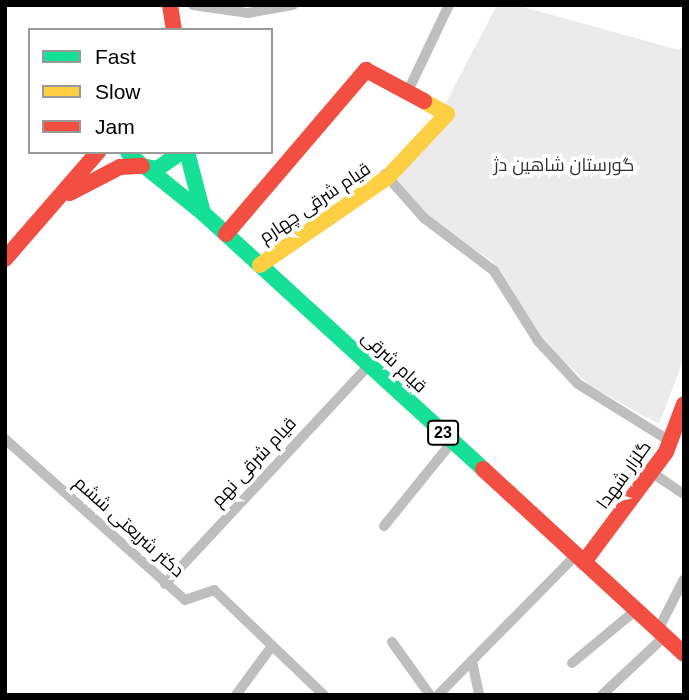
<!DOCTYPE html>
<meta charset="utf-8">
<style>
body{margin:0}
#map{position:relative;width:689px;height:700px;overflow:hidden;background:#fff;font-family:Helvetica,Cairo,sans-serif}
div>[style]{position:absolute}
.green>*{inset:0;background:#ebebeb}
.street>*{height:10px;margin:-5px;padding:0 5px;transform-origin:5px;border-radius:5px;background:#bebebe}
.fast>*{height:16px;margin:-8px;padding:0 8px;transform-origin:8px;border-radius:8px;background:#16e098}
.slow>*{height:16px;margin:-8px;padding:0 8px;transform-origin:8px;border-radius:8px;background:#ffcf43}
.jam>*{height:16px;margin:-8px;padding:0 8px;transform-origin:8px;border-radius:8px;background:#f24e42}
span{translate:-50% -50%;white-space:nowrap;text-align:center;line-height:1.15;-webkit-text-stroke:7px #fff;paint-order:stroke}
.shield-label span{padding:2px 5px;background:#fff;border:2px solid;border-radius:5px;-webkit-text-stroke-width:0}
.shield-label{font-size:16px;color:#000;font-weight:700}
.park-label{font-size:18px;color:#323232}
.street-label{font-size:18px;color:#000}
.frame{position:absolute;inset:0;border:7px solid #000;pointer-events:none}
.legend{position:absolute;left:28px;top:28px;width:245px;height:126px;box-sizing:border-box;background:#fff;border:2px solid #999;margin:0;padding:9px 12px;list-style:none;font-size:21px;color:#000}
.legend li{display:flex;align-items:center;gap:14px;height:35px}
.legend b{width:35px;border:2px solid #999}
</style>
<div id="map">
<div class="green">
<div style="clip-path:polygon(497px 5px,516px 5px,679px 50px,684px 43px,684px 358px,659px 424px,590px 386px,546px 344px,492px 261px,437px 225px,391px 173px,456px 112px,445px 104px)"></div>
</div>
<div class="street">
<div style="left:193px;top:5px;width:56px;rotate:8.3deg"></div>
<div style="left:248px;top:13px;width:46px;rotate:-10.1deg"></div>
<div style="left:407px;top:93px;width:98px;rotate:-64.5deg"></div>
<div style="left:385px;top:174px;width:59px;rotate:48.4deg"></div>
<div style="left:424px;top:218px;width:88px;rotate:37.1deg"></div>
<div style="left:494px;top:271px;width:83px;rotate:57.8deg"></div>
<div style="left:538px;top:341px;width:59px;rotate:47.1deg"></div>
<div style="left:578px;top:384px;width:108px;rotate:31.8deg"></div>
<div style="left:5px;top:439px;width:241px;rotate:41.8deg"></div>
<div style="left:185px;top:600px;width:31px;rotate:-19deg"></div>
<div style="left:214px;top:590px;width:152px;rotate:43.7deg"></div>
<div style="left:651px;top:472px;width:40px;rotate:34deg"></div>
<div style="left:384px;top:526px;width:108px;rotate:-51deg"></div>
<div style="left:165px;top:584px;width:299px;rotate:-47deg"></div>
<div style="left:658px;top:630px;width:57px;rotate:-63deg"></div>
<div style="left:392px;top:642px;width:65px;rotate:54.4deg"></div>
<div style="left:472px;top:661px;width:35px;rotate:78deg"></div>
<div style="left:572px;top:663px;width:83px;rotate:-39.6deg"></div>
<div style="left:236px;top:695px;width:61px;rotate:-53.7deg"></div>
<div style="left:438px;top:695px;width:197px;rotate:-45.4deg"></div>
<div style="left:602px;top:695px;width:86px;rotate:-43.1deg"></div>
</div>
<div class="fast">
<div style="left:128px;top:152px;width:20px;rotate:45deg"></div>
<div style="left:142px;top:166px;width:15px;rotate:11deg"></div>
<div style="left:157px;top:169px;width:29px;rotate:-35deg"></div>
<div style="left:187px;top:152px;width:63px;rotate:75.3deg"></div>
<div style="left:147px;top:168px;width:72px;rotate:38.8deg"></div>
<div style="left:203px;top:213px;width:379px;rotate:42.4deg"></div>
</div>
<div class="slow">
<div style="left:260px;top:265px;width:155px;rotate:-34.5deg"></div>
<div style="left:388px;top:177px;width:86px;rotate:-46.9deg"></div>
<div style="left:447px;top:114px;width:26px;rotate:-151deg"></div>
</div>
<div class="jam">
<div style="left:170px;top:5px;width:25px;rotate:81deg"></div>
<div style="left:70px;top:193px;width:56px;rotate:-27.5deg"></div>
<div style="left:120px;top:167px;width:22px;rotate:-3deg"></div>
<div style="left:226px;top:234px;width:216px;rotate:-49.5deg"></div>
<div style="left:366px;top:70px;width:66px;rotate:28.1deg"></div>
<div style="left:5px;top:259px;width:142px;rotate:-49deg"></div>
<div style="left:483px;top:469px;width:273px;rotate:42.6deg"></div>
<div style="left:584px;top:562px;width:137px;rotate:-53.3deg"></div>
<div style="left:666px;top:452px;width:51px;rotate:-69.4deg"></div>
</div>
<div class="shield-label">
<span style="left:443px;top:433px">23</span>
</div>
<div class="park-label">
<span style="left:564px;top:165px">گورستان شاهین دژ</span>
</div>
<div class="street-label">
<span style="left:315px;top:203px;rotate:-34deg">قیام شرقی چهارم</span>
<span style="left:394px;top:362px;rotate:43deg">قیام شرقی</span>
<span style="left:254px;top:462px;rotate:-47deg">قیام شرقی نهم</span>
<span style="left:624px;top:475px;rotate:-54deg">گلزار شهدا</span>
<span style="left:129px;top:527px;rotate:42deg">دکتر شریعتی ششم</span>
</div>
<div class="frame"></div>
<ul class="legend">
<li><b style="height:9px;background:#16e098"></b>Fast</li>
<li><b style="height:9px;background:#ffcf43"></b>Slow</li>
<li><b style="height:9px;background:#f24e42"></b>Jam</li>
</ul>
</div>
